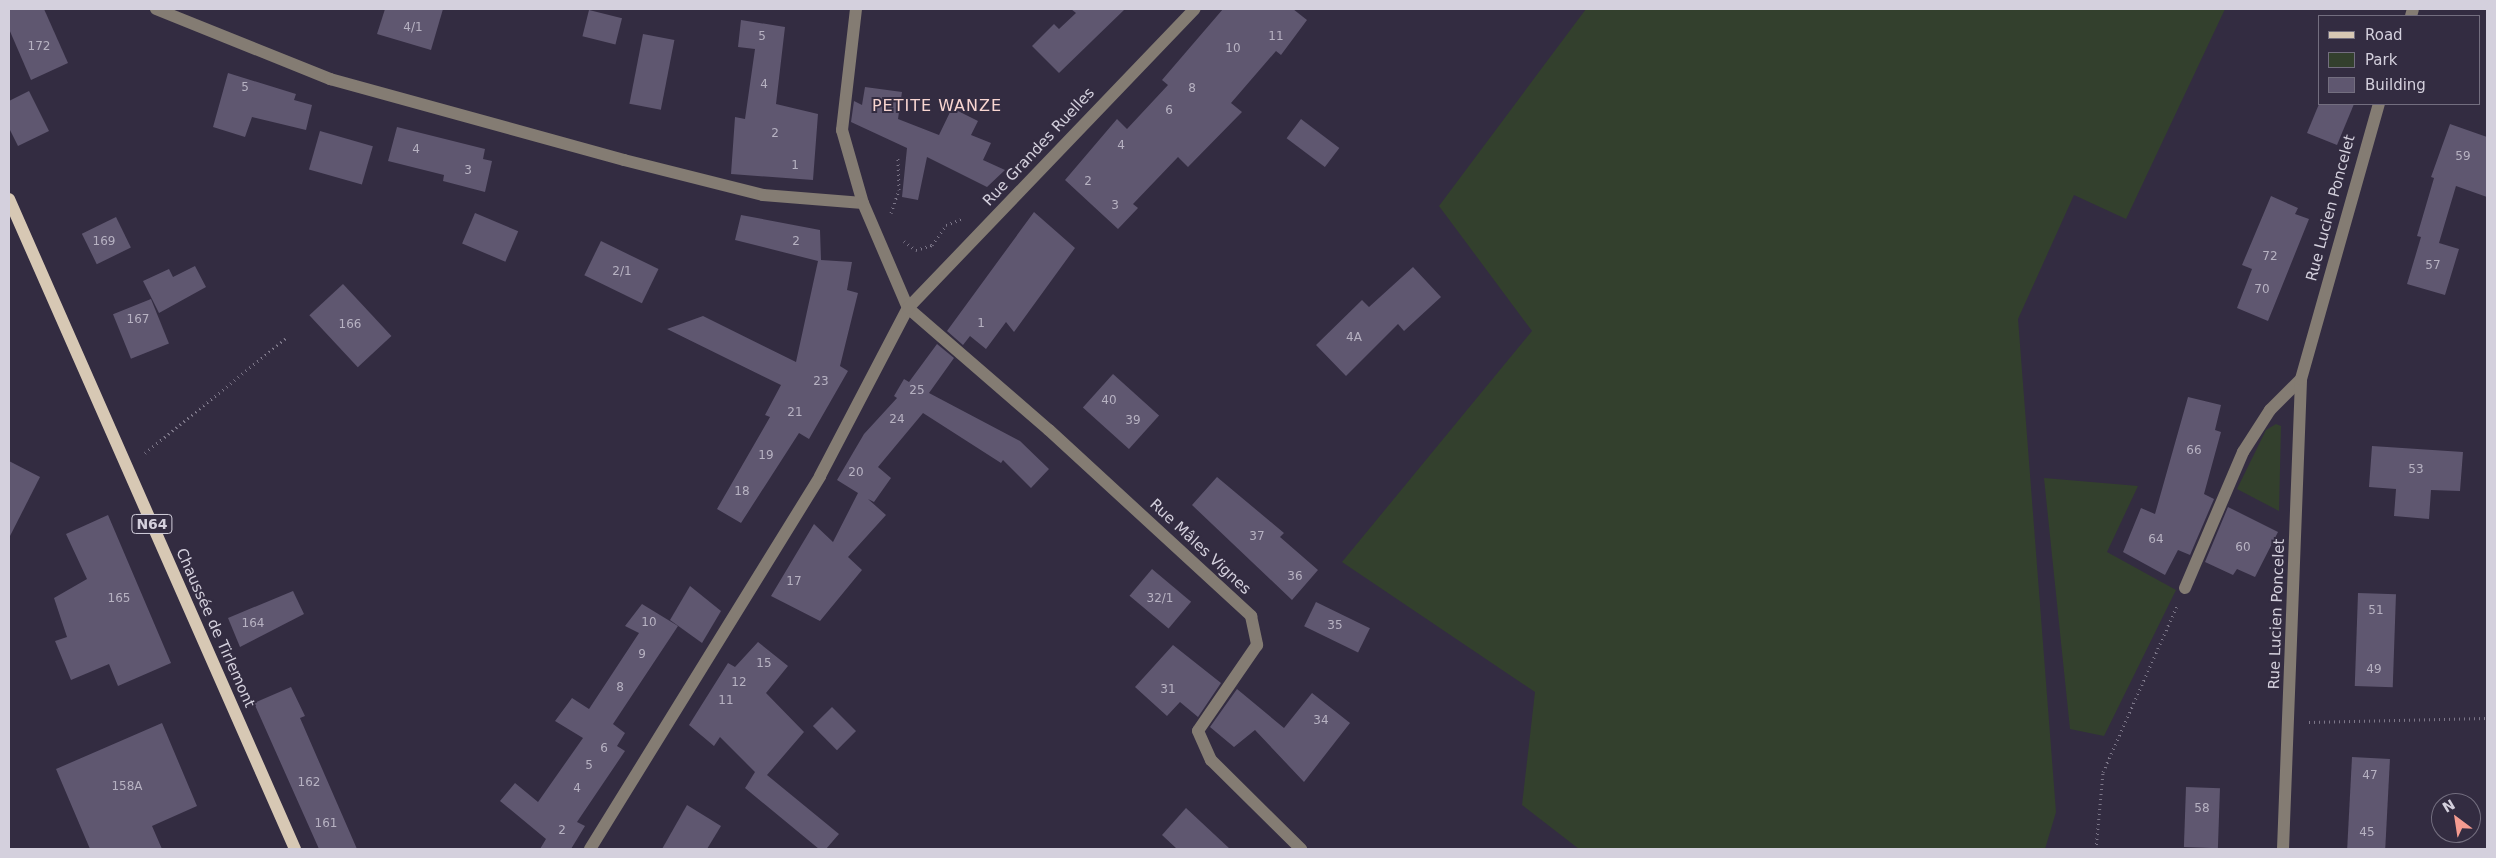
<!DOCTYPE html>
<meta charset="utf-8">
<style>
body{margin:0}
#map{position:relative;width:2496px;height:858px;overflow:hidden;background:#332c41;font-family:"DejaVu Sans",sans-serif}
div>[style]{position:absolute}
.green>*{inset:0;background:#33402d}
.building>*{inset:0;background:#5f5770;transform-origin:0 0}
.path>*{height:3px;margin-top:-1.5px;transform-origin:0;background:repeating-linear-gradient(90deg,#7c7688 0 1px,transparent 0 5px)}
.minor>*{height:12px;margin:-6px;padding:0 6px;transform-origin:6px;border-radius:6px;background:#847c73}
.major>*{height:12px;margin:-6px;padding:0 6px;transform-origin:6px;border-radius:6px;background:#d7c8b4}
span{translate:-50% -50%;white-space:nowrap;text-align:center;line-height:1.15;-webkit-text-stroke:4px #332c41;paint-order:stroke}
.number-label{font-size:12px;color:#b7b2c2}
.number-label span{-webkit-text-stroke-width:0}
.shield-label span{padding:1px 4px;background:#332c41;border:1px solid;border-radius:4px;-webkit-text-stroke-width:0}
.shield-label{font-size:14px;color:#d4d0dd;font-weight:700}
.street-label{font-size:15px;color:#d4d0dd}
.neighbourhood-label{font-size:16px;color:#f9d6d1;letter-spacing:1px}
.frame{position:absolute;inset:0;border:10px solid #d4d0dd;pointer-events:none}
.legend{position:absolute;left:2318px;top:15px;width:162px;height:90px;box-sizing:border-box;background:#332c41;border:1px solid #736e7f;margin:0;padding:6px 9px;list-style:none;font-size:15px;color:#d4d0dd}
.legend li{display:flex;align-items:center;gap:10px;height:25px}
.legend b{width:25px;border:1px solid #736e7f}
.north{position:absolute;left:2431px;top:793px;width:50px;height:50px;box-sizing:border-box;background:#332c41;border:1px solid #736e7f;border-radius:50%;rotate:329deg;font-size:14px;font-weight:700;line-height:20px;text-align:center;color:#d4d0dd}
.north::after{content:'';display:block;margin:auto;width:18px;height:22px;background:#f59c91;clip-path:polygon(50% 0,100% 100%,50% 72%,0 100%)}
</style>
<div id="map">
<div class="green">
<div style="clip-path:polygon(1586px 9px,2225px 9px,2126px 219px,2074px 195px,2018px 319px,2056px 812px,2045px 849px,1579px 849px,1522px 805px,1535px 692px,1342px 562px,1532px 331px,1439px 206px)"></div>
<div style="clip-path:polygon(2276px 424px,2281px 426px,2279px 511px,2237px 489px,2266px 430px)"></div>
<div style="clip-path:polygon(2044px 478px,2138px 486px,2107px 552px,2176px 590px,2104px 736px,2070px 729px)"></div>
</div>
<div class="building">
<div style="clip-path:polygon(9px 9px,44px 9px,68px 63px,31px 80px,9px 29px)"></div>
<div style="clip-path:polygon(385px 9px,443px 9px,431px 50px,377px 34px)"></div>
<div style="clip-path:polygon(1071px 9px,1125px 9px,1059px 73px,1032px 46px,1054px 24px,1059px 29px,1076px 13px)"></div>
<div style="clip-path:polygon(1223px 9px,1293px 9px,1307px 20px,1281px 55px,1276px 51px,1231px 103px,1242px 112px,1188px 167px,1178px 157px,1133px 204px,1138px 208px,1118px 229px,1065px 180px,1117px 119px,1127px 129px,1168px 85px,1162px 80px)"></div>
<div style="left:589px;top:10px;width:34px;height:27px;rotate:14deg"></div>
<div style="clip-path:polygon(741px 20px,785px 27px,776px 104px,818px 114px,813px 180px,731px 174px,735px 117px,745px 119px,755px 49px,738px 47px)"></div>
<div style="left:643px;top:34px;width:32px;height:71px;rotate:11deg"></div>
<div style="clip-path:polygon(228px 73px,296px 94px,294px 100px,312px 105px,306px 130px,252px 117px,245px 137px,213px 127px)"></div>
<div style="clip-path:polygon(865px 87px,902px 92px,898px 119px,939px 135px,952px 108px,978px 121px,971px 135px,991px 143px,983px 160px,1005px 170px,987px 187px,927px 157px,918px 200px,902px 197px,907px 148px,851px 122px,854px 101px,862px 105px)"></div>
<div style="clip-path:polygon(29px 91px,49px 131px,18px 146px,9px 128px,9px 101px)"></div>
<div style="clip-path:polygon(2319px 104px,2354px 104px,2337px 145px,2307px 133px)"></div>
<div style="left:1301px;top:119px;width:48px;height:24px;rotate:37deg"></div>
<div style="clip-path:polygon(2450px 124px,2487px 137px,2487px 197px,2456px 186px,2439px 243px,2459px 249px,2445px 295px,2407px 284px,2421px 237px,2417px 236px,2434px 178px,2431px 177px)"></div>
<div style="clip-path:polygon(397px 127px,485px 149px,483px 159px,492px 161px,485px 192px,443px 181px,444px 175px,388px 161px)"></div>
<div style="left:320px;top:131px;width:55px;height:40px;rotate:16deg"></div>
<div style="clip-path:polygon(2271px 196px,2298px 208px,2295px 214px,2309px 219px,2268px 321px,2237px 308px,2252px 269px,2242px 265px)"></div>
<div style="clip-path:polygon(1034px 212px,1075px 248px,1014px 332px,1006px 322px,986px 349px,970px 336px,963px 345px,947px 331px)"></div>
<div style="left:475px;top:213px;width:47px;height:33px;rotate:23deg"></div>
<div style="clip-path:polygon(741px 215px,820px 230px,821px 260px,852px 262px,847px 290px,858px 293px,840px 366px,848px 371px,809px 439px,799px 433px,741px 523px,717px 509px,770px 417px,765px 415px,781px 385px,667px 329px,703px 316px,796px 362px,818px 261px,735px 240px)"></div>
<div style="left:116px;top:217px;width:34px;height:38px;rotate:64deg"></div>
<div style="left:601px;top:241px;width:64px;height:38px;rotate:26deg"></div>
<div style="clip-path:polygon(195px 266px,206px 287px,159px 313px,143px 281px,169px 269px,173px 277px)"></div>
<div style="clip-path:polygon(1413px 267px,1441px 297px,1404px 331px,1398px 324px,1346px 376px,1316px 345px,1362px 300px,1369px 307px)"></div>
<div style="left:343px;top:284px;width:71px;height:46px;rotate:47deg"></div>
<div style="left:151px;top:299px;width:48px;height:41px;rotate:68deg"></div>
<div style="clip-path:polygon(937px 344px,954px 358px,929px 393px,1020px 441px,1049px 469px,1031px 488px,1003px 460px,1001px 463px,923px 413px,878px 467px,891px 478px,874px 502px,868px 499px,886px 515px,848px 557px,862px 570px,820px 621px,771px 596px,814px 524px,833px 542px,858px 493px,837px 480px,864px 434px,897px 398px,894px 396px,904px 379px,909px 382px)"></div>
<div style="left:1113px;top:374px;width:62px;height:45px;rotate:42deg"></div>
<div style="clip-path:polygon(2188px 397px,2221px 405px,2215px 430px,2221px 432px,2204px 494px,2214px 499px,2190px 555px,2178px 550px,2165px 575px,2123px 552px,2141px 508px,2155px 514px)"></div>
<div style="clip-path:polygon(2372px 446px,2463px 452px,2460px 491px,2431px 490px,2429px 519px,2394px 516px,2396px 489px,2369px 487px)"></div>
<div style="clip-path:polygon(9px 461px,40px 477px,9px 538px)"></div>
<div style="clip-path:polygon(1217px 477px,1284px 533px,1280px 537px,1318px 570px,1292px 600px,1192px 505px)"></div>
<div style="clip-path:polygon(2228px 507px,2278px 532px,2255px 577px,2237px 569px,2233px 575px,2205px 562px)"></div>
<div style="clip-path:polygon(108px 515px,171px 663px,118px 686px,109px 664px,71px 680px,55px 641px,67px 637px,54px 598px,87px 579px,66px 534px)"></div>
<div style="left:1152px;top:569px;width:51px;height:35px;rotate:40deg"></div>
<div style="clip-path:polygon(690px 586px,721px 611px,702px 643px,670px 620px)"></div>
<div style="clip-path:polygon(293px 591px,304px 614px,240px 647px,228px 618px)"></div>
<div style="left:2358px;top:593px;width:38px;height:93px;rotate:2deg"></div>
<div style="left:1316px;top:602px;width:60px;height:27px;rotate:26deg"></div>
<div style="clip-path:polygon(642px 604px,678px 626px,613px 724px,625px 733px,617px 746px,625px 751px,577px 822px,585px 826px,571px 849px,540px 849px,546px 839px,500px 801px,515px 783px,538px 802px,583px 738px,555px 721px,572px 698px,589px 709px,639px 633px,625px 626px)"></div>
<div style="clip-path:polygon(758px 642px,788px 666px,766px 693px,804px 732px,767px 775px,839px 834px,826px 849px,819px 849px,745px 788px,755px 772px,720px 737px,714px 746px,689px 725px,728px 663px,735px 667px)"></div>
<div style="clip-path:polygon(1173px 645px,1221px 683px,1198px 717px,1180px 702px,1167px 716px,1135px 687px)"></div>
<div style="clip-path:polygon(291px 687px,305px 716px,300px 718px,357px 849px,319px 849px,254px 703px)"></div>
<div style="clip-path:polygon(1237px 689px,1284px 728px,1312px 693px,1350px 723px,1304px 782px,1255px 730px,1234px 747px,1210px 727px)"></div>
<div style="left:832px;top:707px;width:34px;height:27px;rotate:45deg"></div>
<div style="clip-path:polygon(162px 723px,197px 806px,152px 826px,162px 849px,90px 849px,56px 769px)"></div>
<div style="left:2352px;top:757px;width:38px;height:92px;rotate:3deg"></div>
<div style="left:2186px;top:787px;width:34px;height:60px;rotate:2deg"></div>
<div style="clip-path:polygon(687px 805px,721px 826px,707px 849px,662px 849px)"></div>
<div style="clip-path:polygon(1186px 808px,1230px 849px,1177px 849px,1162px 835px)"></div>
</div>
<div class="path">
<div style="left:891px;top:213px;width:24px;rotate:-71deg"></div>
<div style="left:899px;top:190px;width:34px;rotate:-92deg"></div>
<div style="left:904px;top:241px;width:15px;rotate:37deg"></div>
<div style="left:916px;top:250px;width:17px;rotate:-17deg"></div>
<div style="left:932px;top:245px;width:24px;rotate:-55deg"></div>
<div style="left:946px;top:225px;width:17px;rotate:-21deg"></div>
<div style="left:145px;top:453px;width:183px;rotate:-39.2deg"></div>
<div style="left:2309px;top:722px;width:178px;rotate:-1.3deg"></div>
<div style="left:2096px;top:849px;width:77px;rotate:-84.8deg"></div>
<div style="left:2103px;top:772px;width:182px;rotate:-66deg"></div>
</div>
<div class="minor">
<div style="left:156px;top:9px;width:188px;rotate:21.9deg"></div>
<div style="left:330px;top:79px;width:305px;rotate:15.4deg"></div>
<div style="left:624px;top:160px;width:143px;rotate:14.1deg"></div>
<div style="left:763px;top:195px;width:100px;rotate:4.6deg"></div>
<div style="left:856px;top:9px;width:122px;rotate:96.6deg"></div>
<div style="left:842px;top:130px;width:76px;rotate:74deg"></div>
<div style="left:863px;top:203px;width:114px;rotate:66.8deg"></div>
<div style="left:908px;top:308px;width:186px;rotate:40.9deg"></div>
<div style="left:1049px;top:430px;width:275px;rotate:42.6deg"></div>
<div style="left:1251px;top:616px;width:30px;rotate:78deg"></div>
<div style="left:1257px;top:645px;width:104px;rotate:124.5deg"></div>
<div style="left:1198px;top:731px;width:32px;rotate:66deg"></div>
<div style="left:1211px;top:760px;width:127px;rotate:44.7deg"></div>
<div style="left:2411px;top:16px;width:7px;rotate:-74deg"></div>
<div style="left:2185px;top:588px;width:148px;rotate:-66.9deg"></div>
<div style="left:2243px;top:452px;width:50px;rotate:-57.3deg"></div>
<div style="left:2270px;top:410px;width:44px;rotate:-45deg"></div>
<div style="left:590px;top:849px;width:438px;rotate:-58.3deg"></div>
<div style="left:820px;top:476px;width:190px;rotate:-62.4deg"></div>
<div style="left:908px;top:308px;width:414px;rotate:-46.2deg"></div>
<div style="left:2283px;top:849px;width:470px;rotate:-87.8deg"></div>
<div style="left:2301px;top:379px;width:286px;rotate:-74.2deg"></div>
</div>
<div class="major">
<div style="left:9px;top:199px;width:710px;rotate:66.25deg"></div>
</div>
<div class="number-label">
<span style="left:413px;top:28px">4/1</span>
<span style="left:762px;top:37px">5</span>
<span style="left:1276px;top:37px">11</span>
<span style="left:39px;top:47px">172</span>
<span style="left:1233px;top:49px">10</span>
<span style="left:764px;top:85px">4</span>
<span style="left:245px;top:88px">5</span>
<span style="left:1192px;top:89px">8</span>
<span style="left:1169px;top:111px">6</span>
<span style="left:775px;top:134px">2</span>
<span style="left:1121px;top:146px">4</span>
<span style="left:416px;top:150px">4</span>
<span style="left:2463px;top:157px">59</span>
<span style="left:795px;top:166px">1</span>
<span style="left:468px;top:171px">3</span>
<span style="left:1088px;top:182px">2</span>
<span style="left:1115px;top:206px">3</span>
<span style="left:104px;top:242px">169</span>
<span style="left:796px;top:242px">2</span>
<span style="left:2270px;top:257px">72</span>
<span style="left:2433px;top:266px">57</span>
<span style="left:622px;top:272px">2/1</span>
<span style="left:2262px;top:290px">70</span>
<span style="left:138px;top:320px">167</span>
<span style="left:981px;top:324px">1</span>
<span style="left:350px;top:325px">166</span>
<span style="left:1354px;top:338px">4A</span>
<span style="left:821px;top:382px">23</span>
<span style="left:917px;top:391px">25</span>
<span style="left:1109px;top:401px">40</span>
<span style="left:795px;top:413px">21</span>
<span style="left:897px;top:420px">24</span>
<span style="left:1133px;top:421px">39</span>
<span style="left:2194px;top:451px">66</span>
<span style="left:766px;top:456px">19</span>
<span style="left:2416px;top:470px">53</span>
<span style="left:856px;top:473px">20</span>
<span style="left:742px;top:492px">18</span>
<span style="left:1257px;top:537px">37</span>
<span style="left:2156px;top:540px">64</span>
<span style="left:2243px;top:548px">60</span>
<span style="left:1295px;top:577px">36</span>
<span style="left:794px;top:582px">17</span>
<span style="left:119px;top:599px">165</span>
<span style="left:1160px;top:599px">32/1</span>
<span style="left:2376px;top:611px">51</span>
<span style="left:649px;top:623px">10</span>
<span style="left:253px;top:624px">164</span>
<span style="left:1335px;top:626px">35</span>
<span style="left:642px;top:655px">9</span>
<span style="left:764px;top:664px">15</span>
<span style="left:2374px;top:670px">49</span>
<span style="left:739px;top:683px">12</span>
<span style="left:620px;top:688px">8</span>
<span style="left:1168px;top:690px">31</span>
<span style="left:726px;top:701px">11</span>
<span style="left:1321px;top:721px">34</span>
<span style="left:604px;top:749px">6</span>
<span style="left:589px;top:766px">5</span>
<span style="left:2370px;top:776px">47</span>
<span style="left:309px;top:783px">162</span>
<span style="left:127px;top:787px">158A</span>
<span style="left:577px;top:789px">4</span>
<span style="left:2202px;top:809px">58</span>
<span style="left:326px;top:824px">161</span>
<span style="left:562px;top:831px">2</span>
<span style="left:2367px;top:833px">45</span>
</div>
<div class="shield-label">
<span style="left:152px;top:524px">N64</span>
</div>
<div class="street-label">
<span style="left:1039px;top:147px;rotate:-47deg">Rue Grandes Ruelles</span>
<span style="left:2331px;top:208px;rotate:-75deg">Rue Lucien Poncelet</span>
<span style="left:1200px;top:547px;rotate:43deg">Rue Mâles Vignes</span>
<span style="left:2277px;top:614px;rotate:-88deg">Rue Lucien Poncelet</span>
<span style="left:215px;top:628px;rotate:66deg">Chaussée de Tirlemont</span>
</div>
<div class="neighbourhood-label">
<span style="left:937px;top:106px">PETITE WANZE</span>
</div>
<div class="frame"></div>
<ul class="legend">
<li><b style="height:6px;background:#d7c8b4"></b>Road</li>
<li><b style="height:14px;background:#33402d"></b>Park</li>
<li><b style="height:14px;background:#5f5770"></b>Building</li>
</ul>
<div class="north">N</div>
</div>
